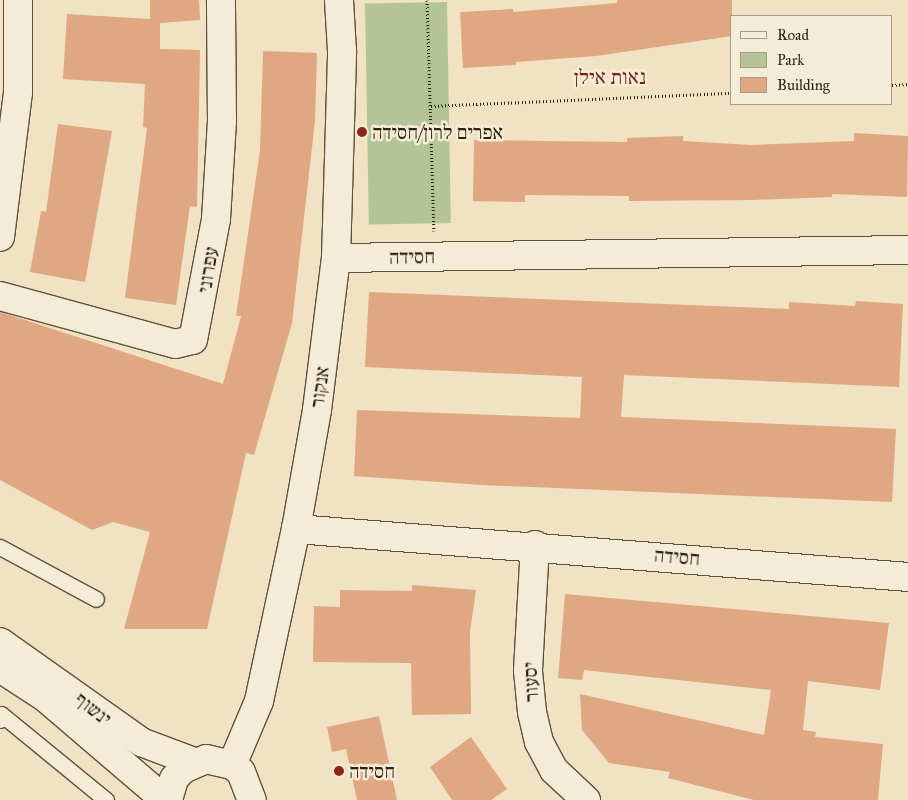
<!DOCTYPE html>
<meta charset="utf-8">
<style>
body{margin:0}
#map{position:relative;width:908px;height:800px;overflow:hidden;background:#f0e2c2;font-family:"IM FELL Great Primer","Frank Ruhl Libre",serif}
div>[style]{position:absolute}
.green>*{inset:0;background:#b4c498;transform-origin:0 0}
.building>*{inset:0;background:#dfa782}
.path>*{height:3px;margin-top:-1.5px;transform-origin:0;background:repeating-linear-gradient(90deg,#2d2212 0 1px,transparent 0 3.5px)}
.roads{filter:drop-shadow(1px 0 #5e523e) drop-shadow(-1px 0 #5e523e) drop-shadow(0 1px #5e523e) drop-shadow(0 -1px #5e523e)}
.service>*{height:15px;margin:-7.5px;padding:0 7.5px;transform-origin:7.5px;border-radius:7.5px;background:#f5ecd7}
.minor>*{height:28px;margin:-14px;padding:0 14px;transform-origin:14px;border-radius:14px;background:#f5ecd7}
.dots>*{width:14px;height:14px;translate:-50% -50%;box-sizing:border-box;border:2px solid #f5ecd7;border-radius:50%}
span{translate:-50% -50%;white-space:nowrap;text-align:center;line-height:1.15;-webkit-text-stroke:5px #f5ecd7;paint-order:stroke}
.poi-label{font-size:20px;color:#2d2212}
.left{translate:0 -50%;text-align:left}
.street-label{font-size:20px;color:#2d2212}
.neighbourhood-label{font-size:21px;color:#7a1f14}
.legend{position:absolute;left:730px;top:15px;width:162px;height:90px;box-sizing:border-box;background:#f5ecd7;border:1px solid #a59b88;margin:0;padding:6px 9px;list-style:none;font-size:15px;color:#2d2212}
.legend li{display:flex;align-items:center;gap:10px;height:25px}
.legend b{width:25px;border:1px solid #a59b88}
</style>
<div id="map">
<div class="green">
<div style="left:447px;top:2px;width:221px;height:82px;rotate:89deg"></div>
</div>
<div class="building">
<div style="clip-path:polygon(150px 0,199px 0,200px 20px,160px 23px,160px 49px,200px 50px,197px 207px,190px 206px,176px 305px,125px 298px,147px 128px,143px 127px,145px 84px,63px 79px,67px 14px,150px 19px)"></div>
<div style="clip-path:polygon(617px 0,732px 0,732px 36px,596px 56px,516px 62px,516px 65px,463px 68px,460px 12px,513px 9px,513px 12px,617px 3px)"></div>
<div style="clip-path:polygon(263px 51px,317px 53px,315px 121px,292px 323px,254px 455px,246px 453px,207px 629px,124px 629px,150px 532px,113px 522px,92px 530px,0 480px,0 312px,223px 384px,241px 316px,236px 316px,260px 151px)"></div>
<div style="clip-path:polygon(58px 124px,112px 131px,85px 282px,30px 272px,41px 211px,46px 212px)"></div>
<div style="clip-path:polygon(854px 133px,908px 136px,907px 197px,832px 194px,832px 197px,752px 200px,629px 201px,629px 196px,525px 195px,525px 202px,473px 201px,474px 140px,627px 142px,627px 138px,683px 136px,683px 141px,751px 145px,854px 141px)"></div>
<div style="clip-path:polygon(369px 292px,789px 309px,789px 302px,855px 306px,856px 301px,903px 304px,899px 387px,624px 375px,621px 417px,896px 429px,892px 502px,482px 485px,354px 476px,357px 410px,580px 418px,582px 377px,365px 367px)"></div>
<div style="clip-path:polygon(412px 585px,476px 590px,470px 632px,471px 714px,412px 715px,411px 663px,313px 662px,314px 606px,340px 607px,340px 590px,412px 591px)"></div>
<div style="clip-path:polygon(565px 594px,889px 623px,880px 690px,808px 681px,803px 730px,816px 732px,815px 737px,883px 744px,878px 800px,754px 800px,668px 778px,670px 772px,609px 763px,582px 730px,580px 694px,764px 735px,771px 690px,584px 670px,582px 680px,558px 678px)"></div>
<div style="clip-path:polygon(379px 716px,397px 800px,357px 800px,346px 749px,332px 752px,327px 727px)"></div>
<div style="clip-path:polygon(471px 737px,507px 789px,491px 800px,452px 800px,430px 767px)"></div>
</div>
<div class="path">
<div style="left:427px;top:0;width:231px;rotate:88.3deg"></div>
<div style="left:892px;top:85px;width:16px;rotate:-4deg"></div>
<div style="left:431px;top:106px;width:301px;rotate:-2.5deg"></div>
</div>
<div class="roads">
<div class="service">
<div style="left:0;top:547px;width:109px;rotate:28.4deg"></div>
<div style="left:0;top:720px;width:6px;rotate:-81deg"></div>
<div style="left:1px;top:714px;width:136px;rotate:39.3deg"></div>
</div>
<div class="minor">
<div style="left:0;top:237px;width:146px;rotate:-82.9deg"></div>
<div style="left:18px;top:92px;width:92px;rotate:-90deg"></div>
<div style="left:336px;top:258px;width:572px;rotate:-0.8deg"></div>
<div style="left:0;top:296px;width:181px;rotate:15.3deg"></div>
<div style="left:175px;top:344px;width:18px;rotate:-13deg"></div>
<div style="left:193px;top:340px;width:123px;rotate:-79.2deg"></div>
<div style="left:216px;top:219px;width:98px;rotate:-86.5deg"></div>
<div style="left:222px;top:121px;width:121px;rotate:-90.5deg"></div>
<div style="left:296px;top:529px;width:614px;rotate:4.48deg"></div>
<div style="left:535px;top:545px;width:126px;rotate:93.2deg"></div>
<div style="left:528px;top:671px;width:41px;rotate:84.4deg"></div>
<div style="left:532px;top:712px;width:31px;rotate:77deg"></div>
<div style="left:539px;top:742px;width:32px;rotate:62deg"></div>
<div style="left:554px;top:770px;width:44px;rotate:43.2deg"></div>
<div style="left:0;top:642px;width:173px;rotate:35.3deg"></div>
<div style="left:141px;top:742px;width:57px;rotate:20.7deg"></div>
<div style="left:0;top:668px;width:55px;rotate:33.1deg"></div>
<div style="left:46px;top:698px;width:157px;rotate:40.6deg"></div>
<div style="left:232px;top:765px;width:69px;rotate:-67.1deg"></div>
<div style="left:259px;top:701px;width:176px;rotate:-77.9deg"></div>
<div style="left:296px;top:529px;width:121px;rotate:-80deg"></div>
<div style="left:317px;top:410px;width:153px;rotate:-82.9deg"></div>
<div style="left:336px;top:258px;width:207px;rotate:-88.3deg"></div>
<div style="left:342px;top:51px;width:51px;rotate:-93.4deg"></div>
<div style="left:168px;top:800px;width:22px;rotate:-74deg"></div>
<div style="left:174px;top:779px;width:13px;rotate:-48deg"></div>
<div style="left:183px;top:769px;width:25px;rotate:-23deg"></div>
<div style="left:206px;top:759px;width:27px;rotate:13deg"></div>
<div style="left:232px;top:765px;width:11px;rotate:38deg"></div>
<div style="left:241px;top:772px;width:30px;rotate:69deg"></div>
</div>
</div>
<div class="dots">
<div style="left:362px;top:132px;background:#8f2418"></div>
<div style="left:339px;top:771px;background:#8f2418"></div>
</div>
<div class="poi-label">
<span class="left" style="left:372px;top:132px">אפרים לרון/חסידה</span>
<span class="left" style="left:349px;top:771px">חסידה</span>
</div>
<div class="street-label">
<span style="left:412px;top:257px;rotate:-1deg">חסידה</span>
<span style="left:208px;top:270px;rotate:-81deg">עפרוני</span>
<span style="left:320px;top:387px;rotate:-82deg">אנקור</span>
<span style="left:677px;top:557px;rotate:5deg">חסידה</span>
<span style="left:531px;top:682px;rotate:-93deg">יסעור</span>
<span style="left:93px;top:709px;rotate:38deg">ינשוף</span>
</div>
<div class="neighbourhood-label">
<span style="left:610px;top:77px">נאות אילן</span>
</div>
<ul class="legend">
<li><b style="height:6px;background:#f5ecd7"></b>Road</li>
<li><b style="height:14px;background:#b4c498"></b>Park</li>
<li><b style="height:14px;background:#dfa782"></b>Building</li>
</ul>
</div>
